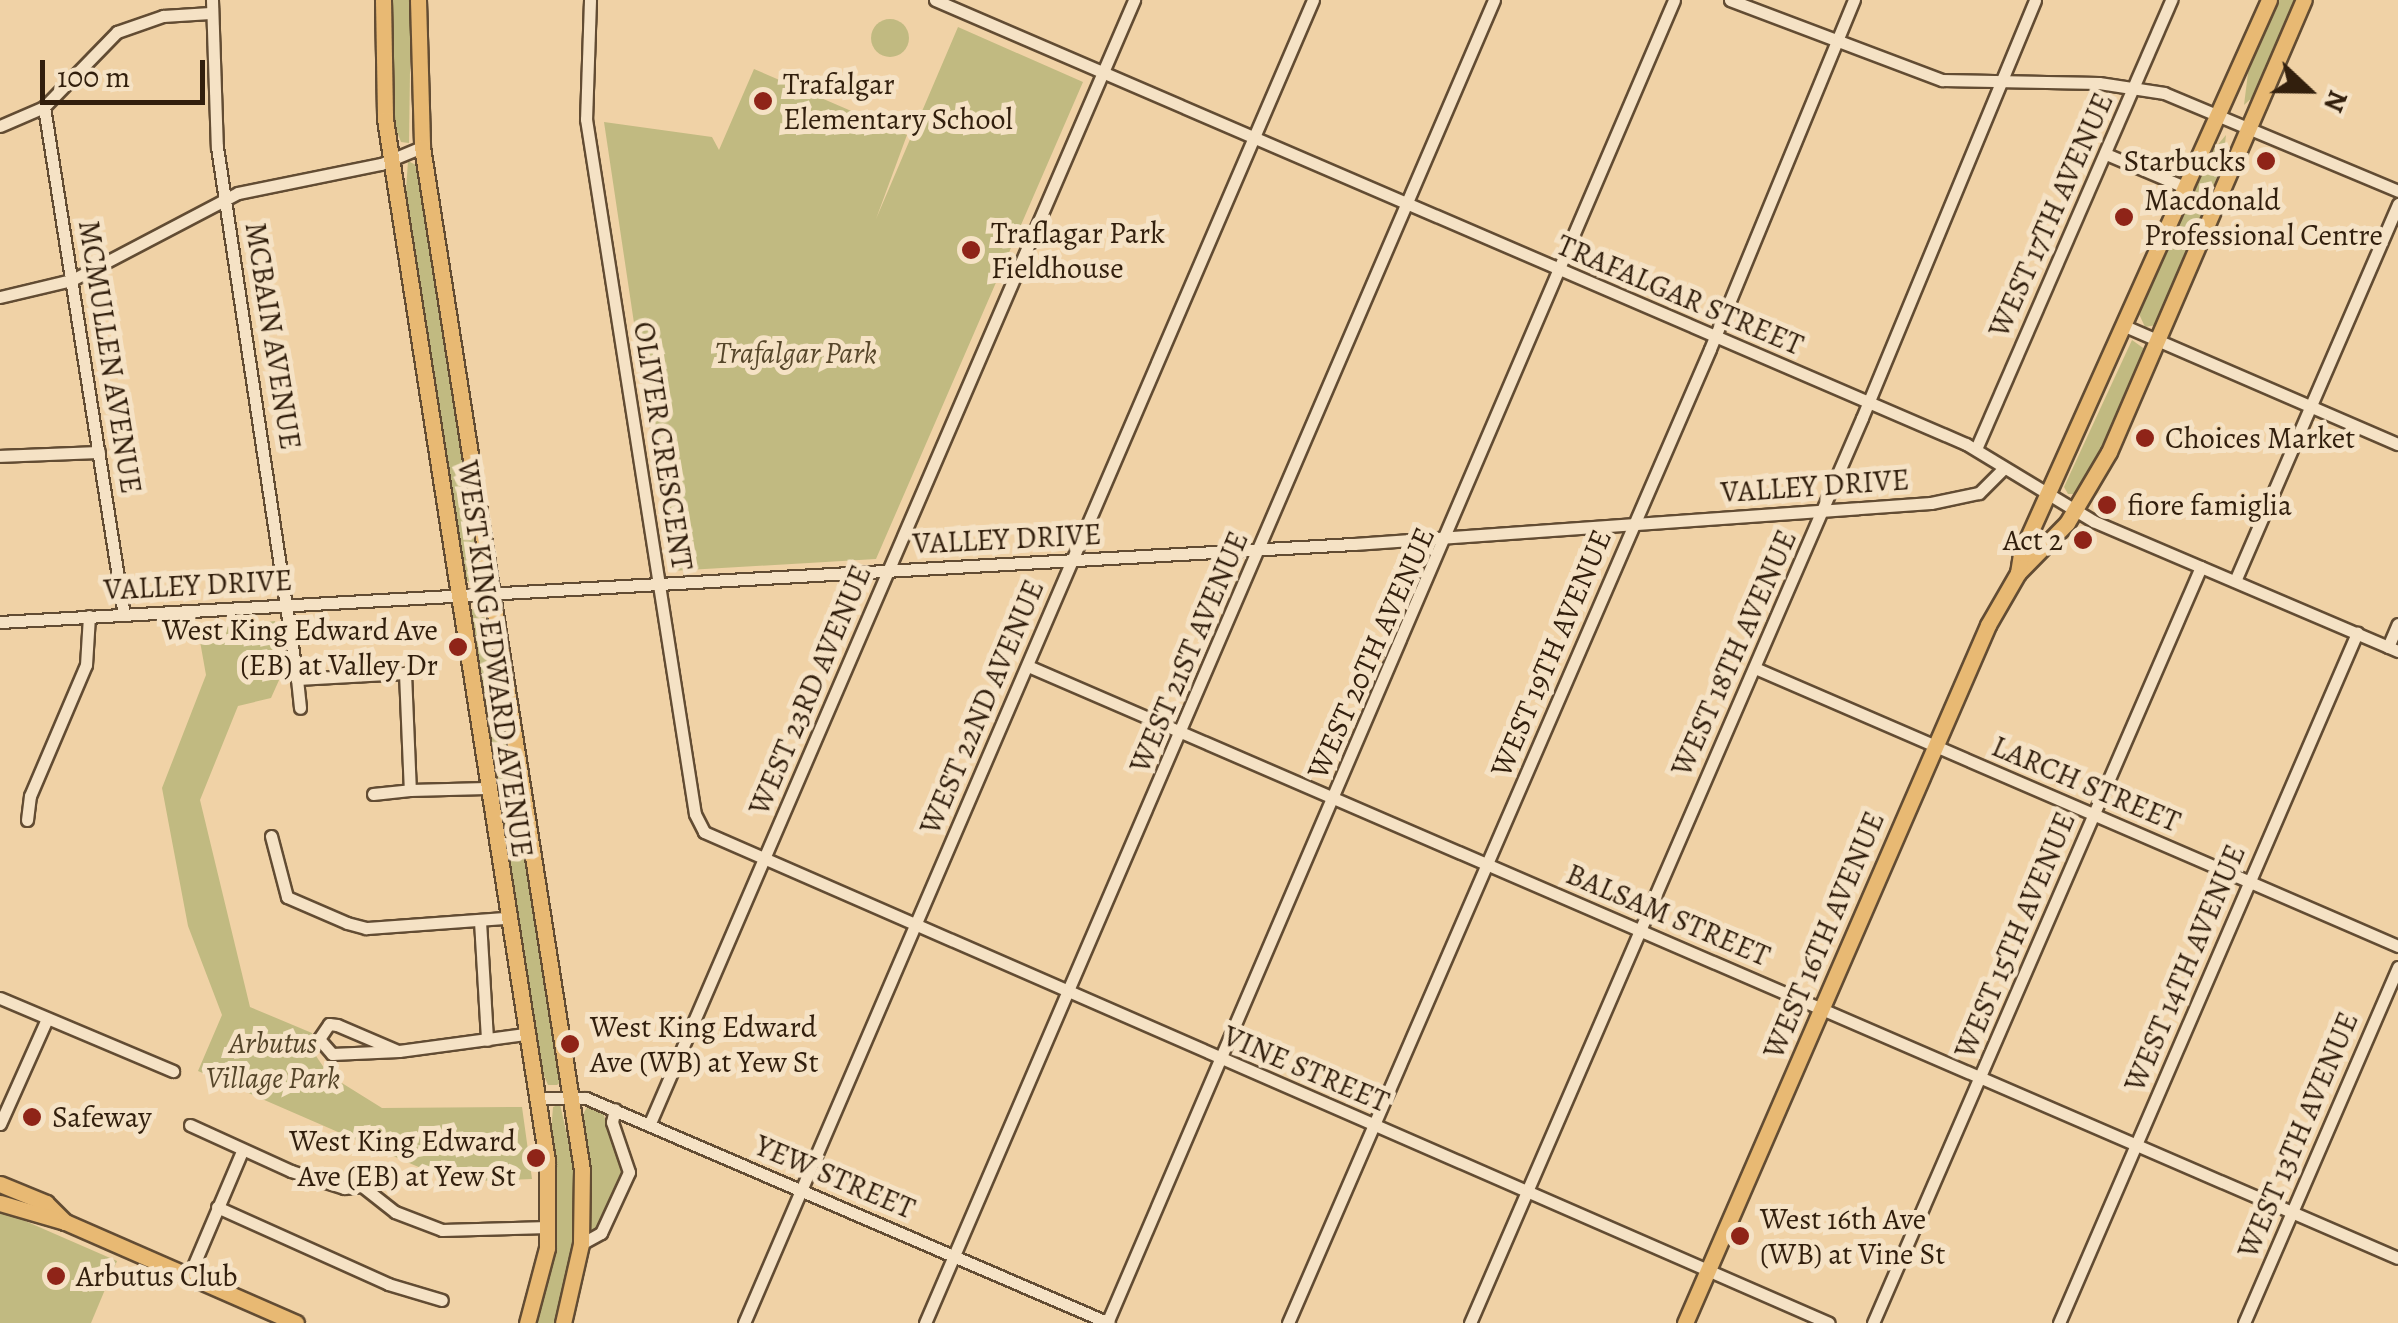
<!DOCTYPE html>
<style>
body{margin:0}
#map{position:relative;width:2398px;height:1323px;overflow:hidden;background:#f0d2a6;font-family:Alegreya,serif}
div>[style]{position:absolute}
.green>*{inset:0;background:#c1ba81}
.round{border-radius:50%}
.roads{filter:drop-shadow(2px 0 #624c33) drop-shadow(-2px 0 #624c33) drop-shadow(0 2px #624c33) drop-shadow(0 -2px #624c33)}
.minor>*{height:11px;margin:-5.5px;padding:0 5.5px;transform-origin:5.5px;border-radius:5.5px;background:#f5e2c5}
.major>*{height:15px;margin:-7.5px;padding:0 7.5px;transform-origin:7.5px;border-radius:7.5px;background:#e8b973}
.dots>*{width:28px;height:28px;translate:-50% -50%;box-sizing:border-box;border:5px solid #f5e2c5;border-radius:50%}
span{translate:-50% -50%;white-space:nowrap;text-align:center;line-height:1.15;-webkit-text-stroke:10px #f5e2c5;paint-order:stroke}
.poi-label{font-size:30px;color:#321f0d}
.left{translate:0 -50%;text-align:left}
.right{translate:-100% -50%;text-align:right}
.street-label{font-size:30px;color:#321f0d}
.park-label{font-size:30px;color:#56462a;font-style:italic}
.north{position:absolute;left:2258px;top:40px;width:100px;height:100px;-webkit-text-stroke:8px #f5e2c5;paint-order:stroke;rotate:112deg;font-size:28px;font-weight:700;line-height:40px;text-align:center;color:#321f0d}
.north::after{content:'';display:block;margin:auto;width:35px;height:45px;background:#321f0d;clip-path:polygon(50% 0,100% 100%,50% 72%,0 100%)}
.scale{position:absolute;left:40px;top:60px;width:165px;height:45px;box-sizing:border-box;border:5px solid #321f0d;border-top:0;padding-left:12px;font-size:30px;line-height:35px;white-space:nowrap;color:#321f0d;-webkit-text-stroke:8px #f5e2c5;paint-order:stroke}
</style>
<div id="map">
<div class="green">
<div style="clip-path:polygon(389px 0,411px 0,409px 143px,401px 142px,391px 116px)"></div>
<div style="clip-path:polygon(2277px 0,2298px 0,2254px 96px,2244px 105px,2248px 73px)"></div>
<div class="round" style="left:871px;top:19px;width:38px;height:38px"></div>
<div style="clip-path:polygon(958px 27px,1083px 82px,876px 559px,671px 571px,604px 122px,712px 137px,719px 150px,754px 69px,907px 135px,876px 219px)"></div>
<div style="clip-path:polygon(2226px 135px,2223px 161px,2177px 282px,2157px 325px,2145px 327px,2139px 314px,2209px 155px)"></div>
<div style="clip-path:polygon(408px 161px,416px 165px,430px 218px,479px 538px,481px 578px,475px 585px,467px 581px,458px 552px,405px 205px)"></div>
<div style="clip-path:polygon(2132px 340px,2146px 350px,2095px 469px,2076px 494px,2068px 494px,2064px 487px)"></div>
<div style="clip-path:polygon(482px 602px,563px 1080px,557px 1085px,548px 1085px,537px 1059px,472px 640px,471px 611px)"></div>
<div style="clip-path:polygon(275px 621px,280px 678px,271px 698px,238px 706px,200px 800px,250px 1007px,312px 1033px,316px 1056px,329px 1075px,382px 1108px,522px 1107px,532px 1179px,453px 1182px,198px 1071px,222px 1015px,188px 926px,162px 788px,206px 675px,198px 630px)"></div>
<div style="clip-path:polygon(560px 1104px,577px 1180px,575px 1245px,557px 1323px,536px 1323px,556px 1243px,550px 1146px,553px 1107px)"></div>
<div style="clip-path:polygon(587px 1107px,603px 1113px,624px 1173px,597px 1231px,589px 1233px,581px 1118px)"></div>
<div style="clip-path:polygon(0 1210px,117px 1261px,91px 1323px,0 1323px)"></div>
</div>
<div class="roads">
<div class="minor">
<div style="left:212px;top:0;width:147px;rotate:88.1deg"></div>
<div style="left:217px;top:147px;width:538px;rotate:81.45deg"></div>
<div style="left:297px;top:679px;width:108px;rotate:-3.2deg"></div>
<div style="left:405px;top:673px;width:117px;rotate:87.6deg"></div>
<div style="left:410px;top:790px;width:76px;rotate:-1.5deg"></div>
<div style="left:590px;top:0;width:119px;rotate:91.9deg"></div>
<div style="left:586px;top:119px;width:703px;rotate:81.09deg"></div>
<div style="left:695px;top:814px;width:20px;rotate:63deg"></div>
<div style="left:704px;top:832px;width:1227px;rotate:23.58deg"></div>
<div style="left:935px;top:0;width:1123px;rotate:23.3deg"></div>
<div style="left:1966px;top:444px;width:149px;rotate:31.2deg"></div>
<div style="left:2093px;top:521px;width:332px;rotate:23.1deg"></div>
<div style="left:1730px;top:0;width:227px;rotate:20.7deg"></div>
<div style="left:1942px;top:80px;width:157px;rotate:1.1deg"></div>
<div style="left:2099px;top:83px;width:66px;rotate:8.7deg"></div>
<div style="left:2164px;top:93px;width:254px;rotate:22.7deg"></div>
<div style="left:44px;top:107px;width:514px;rotate:81.05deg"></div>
<div style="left:0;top:126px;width:48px;rotate:-23.4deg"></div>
<div style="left:44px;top:107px;width:105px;rotate:-45.8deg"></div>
<div style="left:117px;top:32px;width:49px;rotate:-19.2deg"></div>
<div style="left:163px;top:16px;width:47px;rotate:-3.7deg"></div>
<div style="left:2106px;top:154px;width:88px;rotate:22.8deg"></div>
<div style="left:0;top:297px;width:74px;rotate:-13.3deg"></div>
<div style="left:72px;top:280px;width:187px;rotate:-27.7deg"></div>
<div style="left:238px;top:193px;width:146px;rotate:-11.5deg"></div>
<div style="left:381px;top:164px;width:44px;rotate:-22.5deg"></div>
<div style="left:2127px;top:327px;width:295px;rotate:23.4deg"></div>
<div style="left:1976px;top:449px;width:490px;rotate:-66.5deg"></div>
<div style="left:0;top:456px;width:99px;rotate:-2.3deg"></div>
<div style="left:2235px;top:581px;width:411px;rotate:-66.6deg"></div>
<div style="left:0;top:622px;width:1356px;rotate:-3.3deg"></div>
<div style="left:1354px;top:544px;width:578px;rotate:-4.06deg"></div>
<div style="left:1931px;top:503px;width:49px;rotate:-11.8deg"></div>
<div style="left:1979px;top:493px;width:35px;rotate:-45deg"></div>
<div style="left:2388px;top:647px;width:25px;rotate:-67deg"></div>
<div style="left:1028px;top:666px;width:1492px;rotate:23.37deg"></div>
<div style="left:1755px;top:668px;width:701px;rotate:23.38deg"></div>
<div style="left:297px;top:679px;width:29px;rotate:84deg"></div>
<div style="left:373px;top:794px;width:37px;rotate:-6deg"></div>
<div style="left:27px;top:820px;width:24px;rotate:-83deg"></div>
<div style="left:30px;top:796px;width:142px;rotate:-66.9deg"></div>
<div style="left:86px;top:665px;width:49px;rotate:-86.5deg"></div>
<div style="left:271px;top:836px;width:63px;rotate:75.3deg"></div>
<div style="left:287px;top:897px;width:65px;rotate:23.4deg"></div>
<div style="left:347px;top:923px;width:20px;rotate:15deg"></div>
<div style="left:366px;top:928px;width:140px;rotate:-4.1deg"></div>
<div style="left:480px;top:921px;width:119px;rotate:86.6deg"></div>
<div style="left:0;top:998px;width:188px;rotate:22.9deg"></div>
<div style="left:398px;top:1051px;width:66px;rotate:-156.9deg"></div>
<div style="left:337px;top:1025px;width:8px;rotate:-173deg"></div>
<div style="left:329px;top:1024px;width:18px;rotate:124deg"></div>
<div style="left:319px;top:1039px;width:20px;rotate:49deg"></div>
<div style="left:332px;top:1054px;width:67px;rotate:-2.6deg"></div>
<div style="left:399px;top:1051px;width:127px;rotate:-7.7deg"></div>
<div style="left:538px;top:1098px;width:48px"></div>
<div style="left:586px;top:1098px;width:569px;rotate:23.28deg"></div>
<div style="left:650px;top:1123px;width:1223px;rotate:-66.68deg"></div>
<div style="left:0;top:1124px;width:113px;rotate:-65.9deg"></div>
<div style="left:190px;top:1125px;width:111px;rotate:24.5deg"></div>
<div style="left:291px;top:1171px;width:56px;rotate:17.8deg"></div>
<div style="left:344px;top:1188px;width:18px;rotate:-6deg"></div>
<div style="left:362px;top:1186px;width:42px;rotate:38.2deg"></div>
<div style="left:395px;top:1212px;width:50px;rotate:21deg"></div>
<div style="left:442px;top:1230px;width:106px;rotate:-1.6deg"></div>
<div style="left:217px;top:1207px;width:188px;rotate:24.2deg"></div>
<div style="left:388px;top:1284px;width:56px;rotate:16.5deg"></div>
<div style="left:581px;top:1244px;width:23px;rotate:-29deg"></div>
<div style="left:601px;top:1233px;width:67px;rotate:-65.3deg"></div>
<div style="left:629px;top:1172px;width:53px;rotate:-108.8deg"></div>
<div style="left:612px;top:1122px;width:13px;rotate:-77deg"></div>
<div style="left:189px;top:1276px;width:136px;rotate:-67deg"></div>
<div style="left:744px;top:1323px;width:1440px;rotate:-66.73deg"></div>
<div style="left:925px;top:1323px;width:1440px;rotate:-66.73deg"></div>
<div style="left:1107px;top:1323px;width:1439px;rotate:-66.8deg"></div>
<div style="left:1288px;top:1323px;width:1061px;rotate:-66.57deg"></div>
<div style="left:1710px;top:349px;width:378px;rotate:-67.6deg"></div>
<div style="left:1470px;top:1323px;width:986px;rotate:-66.58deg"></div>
<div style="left:1862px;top:418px;width:452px;rotate:-67.5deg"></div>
<div style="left:1873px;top:1323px;width:824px;rotate:-66.55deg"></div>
<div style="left:2059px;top:1323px;width:752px;rotate:-66.64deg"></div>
<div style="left:2244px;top:1323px;width:388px;rotate:-66.6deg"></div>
</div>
<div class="major">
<div style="left:383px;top:0;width:119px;rotate:89deg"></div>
<div style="left:385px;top:119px;width:1055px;rotate:81.16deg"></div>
<div style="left:547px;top:1161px;width:87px;rotate:90deg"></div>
<div style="left:547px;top:1248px;width:78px;rotate:104.9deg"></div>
<div style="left:418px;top:0;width:147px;rotate:88.4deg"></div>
<div style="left:422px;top:147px;width:1035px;rotate:81.11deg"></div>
<div style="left:582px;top:1170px;width:74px;rotate:90.8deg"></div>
<div style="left:581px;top:1244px;width:81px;rotate:102.8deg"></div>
<div style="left:2018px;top:573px;width:70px;rotate:-45.6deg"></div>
<div style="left:2067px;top:523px;width:82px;rotate:-59.4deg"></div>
<div style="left:2109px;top:452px;width:492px;rotate:-66.7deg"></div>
<div style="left:0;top:1184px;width:50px;rotate:22.4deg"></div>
<div style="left:46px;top:1203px;width:27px;rotate:45deg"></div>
<div style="left:0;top:1203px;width:68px;rotate:16.3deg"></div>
<div style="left:65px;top:1222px;width:252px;rotate:23.6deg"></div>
<div style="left:1685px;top:1323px;width:761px;rotate:-66.53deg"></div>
<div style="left:1988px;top:625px;width:60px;rotate:-60deg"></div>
<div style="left:2018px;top:573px;width:20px;rotate:-81deg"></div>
<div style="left:2021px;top:553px;width:606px;rotate:-65.85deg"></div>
</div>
</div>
<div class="dots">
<div style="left:763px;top:101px;background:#8f2418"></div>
<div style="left:2266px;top:161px;background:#8f2418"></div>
<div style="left:2124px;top:217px;background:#8f2418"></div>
<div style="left:971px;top:250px;background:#8f2418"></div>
<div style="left:2145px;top:438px;background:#8f2418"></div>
<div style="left:2107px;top:505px;background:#8f2418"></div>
<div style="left:2083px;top:540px;background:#8f2418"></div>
<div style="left:458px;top:647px;background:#8f2418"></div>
<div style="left:570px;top:1044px;background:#8f2418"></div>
<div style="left:32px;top:1117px;background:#8f2418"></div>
<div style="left:536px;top:1158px;background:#8f2418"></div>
<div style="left:1740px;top:1236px;background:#8f2418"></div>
<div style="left:56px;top:1276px;background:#8f2418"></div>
</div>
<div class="poi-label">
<span class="left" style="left:783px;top:101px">Trafalgar<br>Elementary School</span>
<span class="right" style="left:2246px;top:161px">Starbucks</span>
<span class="left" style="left:2144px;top:217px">Macdonald<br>Professional Centre</span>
<span class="left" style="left:991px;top:250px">Traflagar Park<br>Fieldhouse</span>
<span class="left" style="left:2165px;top:438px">Choices Market</span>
<span class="left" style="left:2127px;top:505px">fiore famiglia</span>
<span class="right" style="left:2063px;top:540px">Act 2</span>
<span class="right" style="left:438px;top:647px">West King Edward Ave<br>(EB) at Valley Dr</span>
<span class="left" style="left:590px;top:1044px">West King Edward<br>Ave (WB) at Yew St</span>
<span class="left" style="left:52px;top:1117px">Safeway</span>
<span class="right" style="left:516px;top:1158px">West King Edward<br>Ave (EB) at Yew St</span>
<span class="left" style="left:1760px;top:1236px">West 16th Ave<br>(WB) at Vine St</span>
<span class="left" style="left:76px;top:1276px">Arbutus Club</span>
</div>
<div class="street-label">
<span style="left:2051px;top:215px;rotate:-66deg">WEST 17TH AVENUE</span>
<span style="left:1680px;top:295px;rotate:23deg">TRAFALGAR STREET</span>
<span style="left:273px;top:336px;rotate:81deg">MCBAIN AVENUE</span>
<span style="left:110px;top:357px;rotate:81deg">MCMULLEN AVENUE</span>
<span style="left:663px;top:446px;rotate:81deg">OLIVER CRESCENT</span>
<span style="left:1815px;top:486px;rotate:-4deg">VALLEY DRIVE</span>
<span style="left:1007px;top:539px;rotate:-3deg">VALLEY DRIVE</span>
<span style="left:198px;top:585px;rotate:-3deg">VALLEY DRIVE</span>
<span style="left:1189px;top:652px;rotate:-67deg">WEST 21ST AVENUE</span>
<span style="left:1371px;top:653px;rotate:-66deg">WEST 20TH AVENUE</span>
<span style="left:1551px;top:653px;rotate:-67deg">WEST 19TH AVENUE</span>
<span style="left:1734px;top:653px;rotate:-66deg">WEST 18TH AVENUE</span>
<span style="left:495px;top:659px;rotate:82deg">WEST KING EDWARD AVENUE</span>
<span style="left:810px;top:690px;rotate:-67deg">WEST 23RD AVENUE</span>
<span style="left:982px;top:707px;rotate:-67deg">WEST 22ND AVENUE</span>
<span style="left:2086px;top:784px;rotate:23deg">LARCH STREET</span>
<span style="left:1668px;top:915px;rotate:23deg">BALSAM STREET</span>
<span style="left:1824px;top:935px;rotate:-67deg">WEST 16TH AVENUE</span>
<span style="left:2015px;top:935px;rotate:-67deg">WEST 15TH AVENUE</span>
<span style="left:2185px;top:968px;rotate:-67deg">WEST 14TH AVENUE</span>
<span style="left:1306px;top:1069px;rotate:23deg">VINE STREET</span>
<span style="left:2298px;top:1135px;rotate:-67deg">WEST 13TH AVENUE</span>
<span style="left:835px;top:1177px;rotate:23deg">YEW STREET</span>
</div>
<div class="park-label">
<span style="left:796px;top:353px">Trafalgar Park</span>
<span style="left:273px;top:1060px">Arbutus<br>Village Park</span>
</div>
<div class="north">N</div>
<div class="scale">100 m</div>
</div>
